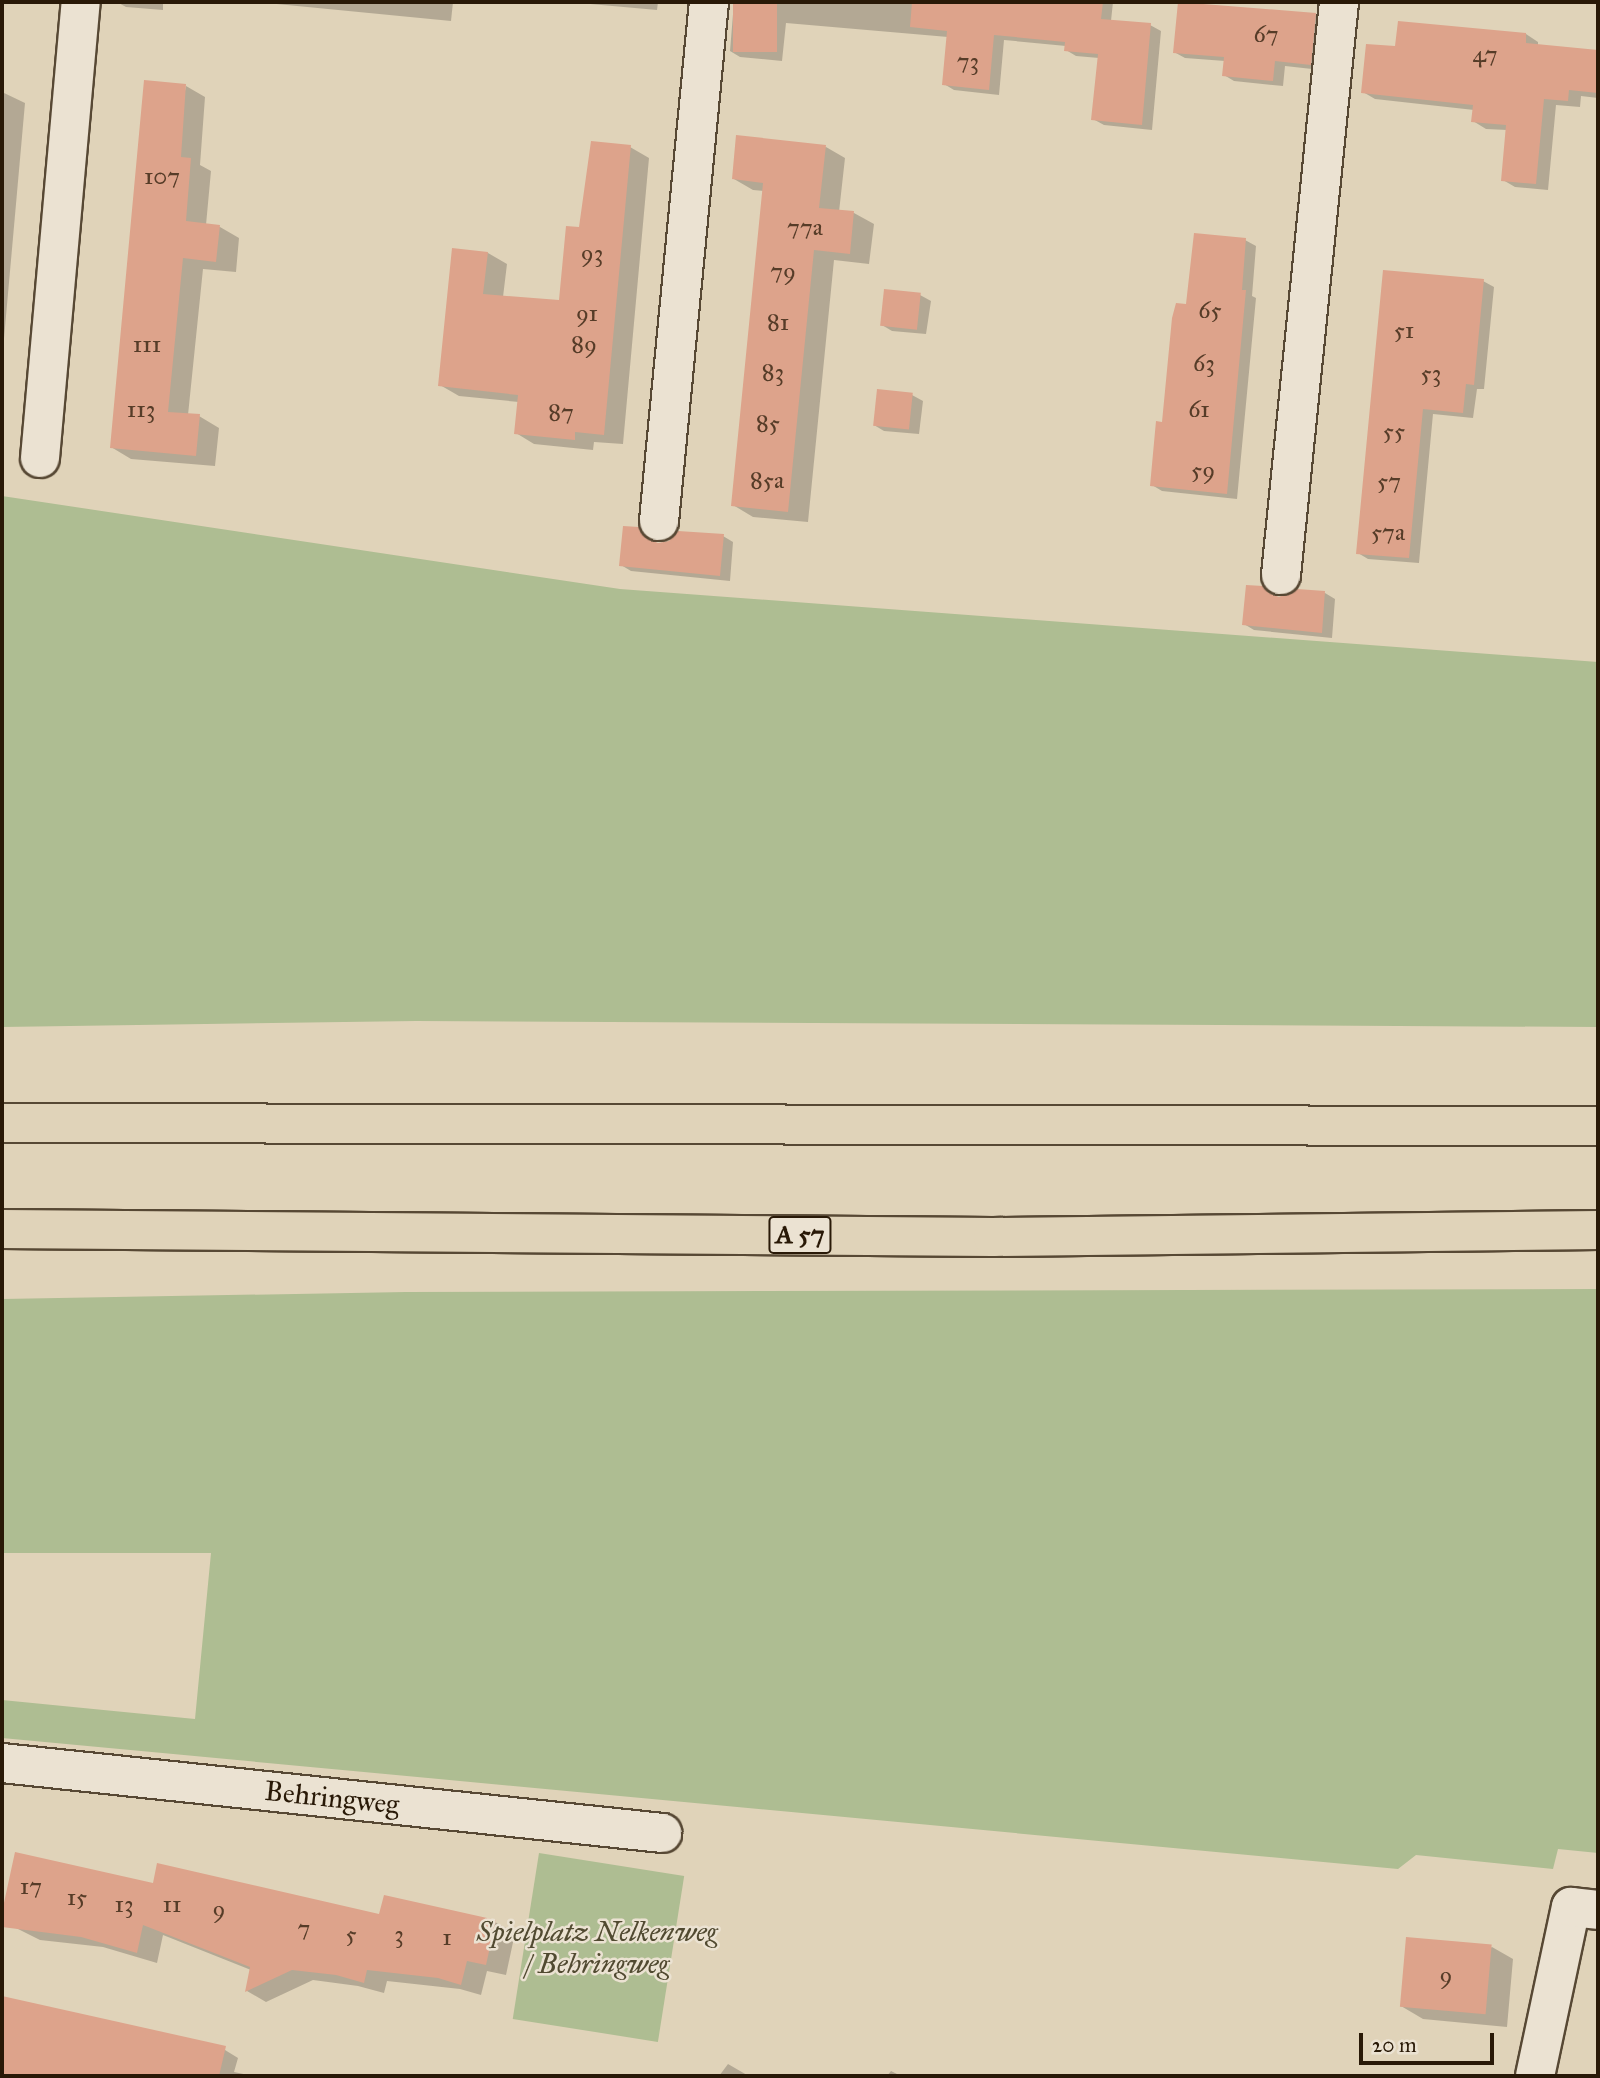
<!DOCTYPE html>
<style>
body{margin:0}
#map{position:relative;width:1600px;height:2078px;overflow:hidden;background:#e0d3b9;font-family:"IM FELL Great Primer",serif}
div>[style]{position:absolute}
.green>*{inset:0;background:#aebd92;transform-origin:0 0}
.shadow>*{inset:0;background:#0003}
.building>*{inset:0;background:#dda38b;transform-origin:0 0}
.roads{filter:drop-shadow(2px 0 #574834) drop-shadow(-2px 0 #574834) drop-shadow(0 2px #574834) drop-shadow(0 -2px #574834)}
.minor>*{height:38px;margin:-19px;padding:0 19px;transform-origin:19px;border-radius:19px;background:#ebe2d2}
.highway>*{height:38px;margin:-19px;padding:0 19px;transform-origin:19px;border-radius:19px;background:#e0d3b9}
span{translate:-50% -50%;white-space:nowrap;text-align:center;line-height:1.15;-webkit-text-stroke:5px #ebe2d2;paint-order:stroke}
.number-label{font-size:24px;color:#563c28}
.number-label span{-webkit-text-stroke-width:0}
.shield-label span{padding:2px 5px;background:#ebe2d2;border:2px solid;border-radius:5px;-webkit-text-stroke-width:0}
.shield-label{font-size:26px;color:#291907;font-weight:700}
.street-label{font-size:28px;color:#291907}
.park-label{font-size:28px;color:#514a31;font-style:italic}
.frame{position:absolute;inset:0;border:4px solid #291907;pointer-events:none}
.scale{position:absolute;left:1359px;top:2033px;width:135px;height:32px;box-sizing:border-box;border:4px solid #291907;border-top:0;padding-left:9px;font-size:21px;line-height:24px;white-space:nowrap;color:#291907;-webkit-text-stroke:5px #ebe2d2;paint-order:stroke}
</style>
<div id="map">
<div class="green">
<div style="clip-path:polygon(2px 496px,620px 589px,1598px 662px,1598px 1027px,416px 1021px,2px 1027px)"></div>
<div style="clip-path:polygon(1598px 1289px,1598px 1853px,1558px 1849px,1553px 1869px,1416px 1855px,1398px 1869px,2px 1738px,2px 1700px,195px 1719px,211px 1553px,2px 1553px,2px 1299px,406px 1292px)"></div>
<div style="left:539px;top:1853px;width:147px;height:168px;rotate:9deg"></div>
</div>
<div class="shadow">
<div style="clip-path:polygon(117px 2px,163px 2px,163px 10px,126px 7px)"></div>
<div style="clip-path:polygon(256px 2px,453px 2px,451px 21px)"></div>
<div style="clip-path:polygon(568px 2px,658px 2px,657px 10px)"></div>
<div style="clip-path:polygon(734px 2px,1113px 2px,1111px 21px,1150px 25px,1161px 31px,1152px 130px,1104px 125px,1093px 119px,1099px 58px,1076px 56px,1066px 50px,1066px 46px,1004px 40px,999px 95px,954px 90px,944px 84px,948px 37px,786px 23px,782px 61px,740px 57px,730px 51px)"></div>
<div style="clip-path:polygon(1315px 15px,1326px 21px,1321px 70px,1285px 66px,1283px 86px,1234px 81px,1224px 75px,1225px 61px,1185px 58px,1174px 52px)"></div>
<div style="clip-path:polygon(1526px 34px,1538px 42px,1538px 46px,1598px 52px,1598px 98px,1581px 96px,1580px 107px,1556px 105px,1548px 190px,1515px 187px,1503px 180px,1507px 130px,1486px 129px,1473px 121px,1474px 110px,1375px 99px,1363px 92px,1397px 48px)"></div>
<div style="clip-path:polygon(186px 86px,205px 97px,200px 165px,211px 171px,206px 225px,220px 227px,239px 238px,236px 272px,203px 269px,188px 415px,199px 416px,219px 428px,215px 466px,131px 459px,111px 447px)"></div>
<div style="clip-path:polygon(2px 92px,25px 103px,2px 361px)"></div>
<div style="clip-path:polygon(630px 147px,649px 158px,623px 444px,594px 442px,593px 450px,534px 444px,516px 433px,519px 402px,459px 396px,440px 385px,454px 250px,488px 253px,507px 264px,503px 297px,561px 302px)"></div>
<div style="clip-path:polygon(826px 147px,845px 158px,839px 212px,854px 213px,874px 224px,869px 264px,834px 260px,808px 522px,753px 517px,733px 505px,764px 191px,753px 190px,734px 179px)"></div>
<div style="clip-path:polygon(1245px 240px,1256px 246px,1252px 296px,1256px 298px,1237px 499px,1162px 491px,1152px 485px,1188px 306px)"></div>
<div style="clip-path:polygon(1384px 272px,1483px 281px,1494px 287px,1484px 389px,1477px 389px,1473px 418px,1433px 414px,1419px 563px,1368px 559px,1358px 553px)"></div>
<div style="clip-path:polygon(920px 295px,931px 301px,926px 334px,892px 331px,882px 325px)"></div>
<div style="clip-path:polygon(912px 395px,923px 401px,919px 434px,884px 431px,874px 425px)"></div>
<div style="clip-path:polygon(638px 529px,649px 536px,655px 544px,723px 536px,733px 542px,730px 581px,631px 571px,621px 565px)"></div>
<div style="clip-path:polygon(1262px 588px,1276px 597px,1325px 593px,1335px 599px,1332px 638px,1254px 630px,1244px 624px)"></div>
<div style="clip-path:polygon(17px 1855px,154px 1885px,381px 1916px,495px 1922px,515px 1933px,506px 1975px,487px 1971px,481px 1995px,460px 1989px,387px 1981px,384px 1993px,358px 1986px,313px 1980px,266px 2002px,247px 1991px,251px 1970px,163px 1935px,157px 1963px,103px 1947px,40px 1940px,2px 1921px)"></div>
<div style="clip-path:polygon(1492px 1947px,1513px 1959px,1507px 2027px,1423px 2019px,1401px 2006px)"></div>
<div style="clip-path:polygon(2px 1998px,225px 2050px,238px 2058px,234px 2072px,253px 2076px,2px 2076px)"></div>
<div style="clip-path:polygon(728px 2064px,747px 2075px,750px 2076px,719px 2076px)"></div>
<div style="clip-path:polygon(891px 2071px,901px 2076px,887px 2076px)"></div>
</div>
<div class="building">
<div style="left:733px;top:2px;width:44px;height:50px"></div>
<div style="clip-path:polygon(912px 2px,1103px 2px,1101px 19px,1151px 23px,1142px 125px,1091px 120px,1098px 54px,1064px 51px,1065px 42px,994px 35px,989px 90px,942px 85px,947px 31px,910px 27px)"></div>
<div style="clip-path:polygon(1178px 2px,1316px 13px,1311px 65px,1275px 61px,1273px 81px,1222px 76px,1224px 57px,1173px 53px)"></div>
<div style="clip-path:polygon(1398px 21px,1526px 33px,1526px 43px,1598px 50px,1598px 93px,1569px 90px,1568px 101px,1544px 99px,1536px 184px,1501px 181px,1506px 125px,1471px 122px,1473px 105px,1361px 93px,1366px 44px,1395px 46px)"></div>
<div style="clip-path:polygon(144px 80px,186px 84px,181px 157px,191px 158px,186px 221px,220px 225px,216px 262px,183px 258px,168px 412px,200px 414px,196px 456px,110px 448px)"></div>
<div style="clip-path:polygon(736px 135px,826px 145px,819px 208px,854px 211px,850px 254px,814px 250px,788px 512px,731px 506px,763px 183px,732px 179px)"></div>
<div style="clip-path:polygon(591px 141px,631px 145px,604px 435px,575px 432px,575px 440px,514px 434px,518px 395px,438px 386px,452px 248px,488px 252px,483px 294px,559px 300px,566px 226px,579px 227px)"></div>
<div style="clip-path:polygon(1194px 233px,1246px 238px,1242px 290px,1246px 290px,1227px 494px,1150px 486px,1156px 421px,1162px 422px,1172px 318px,1176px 303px,1186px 304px)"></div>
<div style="clip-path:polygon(1383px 270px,1484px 279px,1474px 385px,1466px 384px,1463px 413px,1423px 409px,1409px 558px,1356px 554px)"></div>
<div style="left:884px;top:289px;width:37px;height:37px;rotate:6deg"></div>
<div style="left:877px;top:389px;width:36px;height:37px;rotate:6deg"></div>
<div style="clip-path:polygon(623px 526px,639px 527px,646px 538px,658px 543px,669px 541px,678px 531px,724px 534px,720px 576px,619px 566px)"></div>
<div style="clip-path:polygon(1246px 585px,1263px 586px,1269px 593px,1279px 597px,1297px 589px,1325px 591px,1322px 633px,1242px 625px)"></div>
<div style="clip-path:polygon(15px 1852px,153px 1883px,157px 1863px,379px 1914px,384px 1895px,496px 1920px,486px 1965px,467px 1961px,461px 1985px,438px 1978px,367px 1970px,364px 1983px,336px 1975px,292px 1970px,245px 1992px,250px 1967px,143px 1925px,137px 1953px,81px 1937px,2px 1927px,2px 1912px)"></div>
<div style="left:1406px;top:1937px;width:86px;height:70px;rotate:5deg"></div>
<div style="clip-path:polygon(2px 1996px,226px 2046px,219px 2076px,2px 2076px)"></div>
</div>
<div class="roads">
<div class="minor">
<div style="left:40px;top:458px;width:458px;rotate:-84.9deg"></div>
<div style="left:659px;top:521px;width:521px;rotate:-84.5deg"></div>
<div style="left:1281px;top:575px;width:576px;rotate:-84.22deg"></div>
<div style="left:2px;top:1763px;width:664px;rotate:6.05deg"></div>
<div style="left:1535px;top:2076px;width:173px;rotate:-78deg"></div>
<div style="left:1571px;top:1907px;width:27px;rotate:6deg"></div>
</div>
<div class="highway">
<div style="left:2px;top:1123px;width:1596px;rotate:0.11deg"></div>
<div style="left:2px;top:1229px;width:991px;rotate:0.46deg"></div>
<div style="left:993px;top:1237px;width:605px;rotate:-0.66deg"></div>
</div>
</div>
<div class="number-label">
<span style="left:1266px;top:35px">67</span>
<span style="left:1485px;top:55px">47</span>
<span style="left:968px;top:62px">73</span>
<span style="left:162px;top:177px">107</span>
<span style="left:805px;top:228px">77a</span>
<span style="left:592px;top:254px">93</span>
<span style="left:783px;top:272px">79</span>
<span style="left:1210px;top:311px">65</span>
<span style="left:587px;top:314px">91</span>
<span style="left:778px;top:323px">81</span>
<span style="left:1404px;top:331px">51</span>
<span style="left:147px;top:345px">111</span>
<span style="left:584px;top:345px">89</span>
<span style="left:1204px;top:364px">63</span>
<span style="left:773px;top:373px">83</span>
<span style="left:1431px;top:374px">53</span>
<span style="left:141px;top:410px">113</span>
<span style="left:1199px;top:410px">61</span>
<span style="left:561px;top:413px">87</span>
<span style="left:768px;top:424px">85</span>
<span style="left:1394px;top:432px">55</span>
<span style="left:1203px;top:471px">59</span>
<span style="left:767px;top:481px">85a</span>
<span style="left:1389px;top:482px">57</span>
<span style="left:1388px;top:533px">57a</span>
<span style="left:31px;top:1887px">17</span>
<span style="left:77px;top:1898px">15</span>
<span style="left:124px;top:1905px">13</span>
<span style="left:172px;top:1905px">11</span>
<span style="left:219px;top:1910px">9</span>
<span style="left:304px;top:1929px">7</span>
<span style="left:351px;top:1935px">5</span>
<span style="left:399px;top:1935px">3</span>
<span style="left:447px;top:1938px">1</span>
<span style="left:1446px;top:1976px">9</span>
</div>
<div class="shield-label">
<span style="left:800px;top:1235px">A 57</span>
</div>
<div class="street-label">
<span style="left:332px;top:1798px;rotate:6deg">Behringweg</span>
</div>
<div class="park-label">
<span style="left:597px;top:1948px">Spielplatz Nelkenweg<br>/ Behringweg</span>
</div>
<div class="frame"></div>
<div class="scale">20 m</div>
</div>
